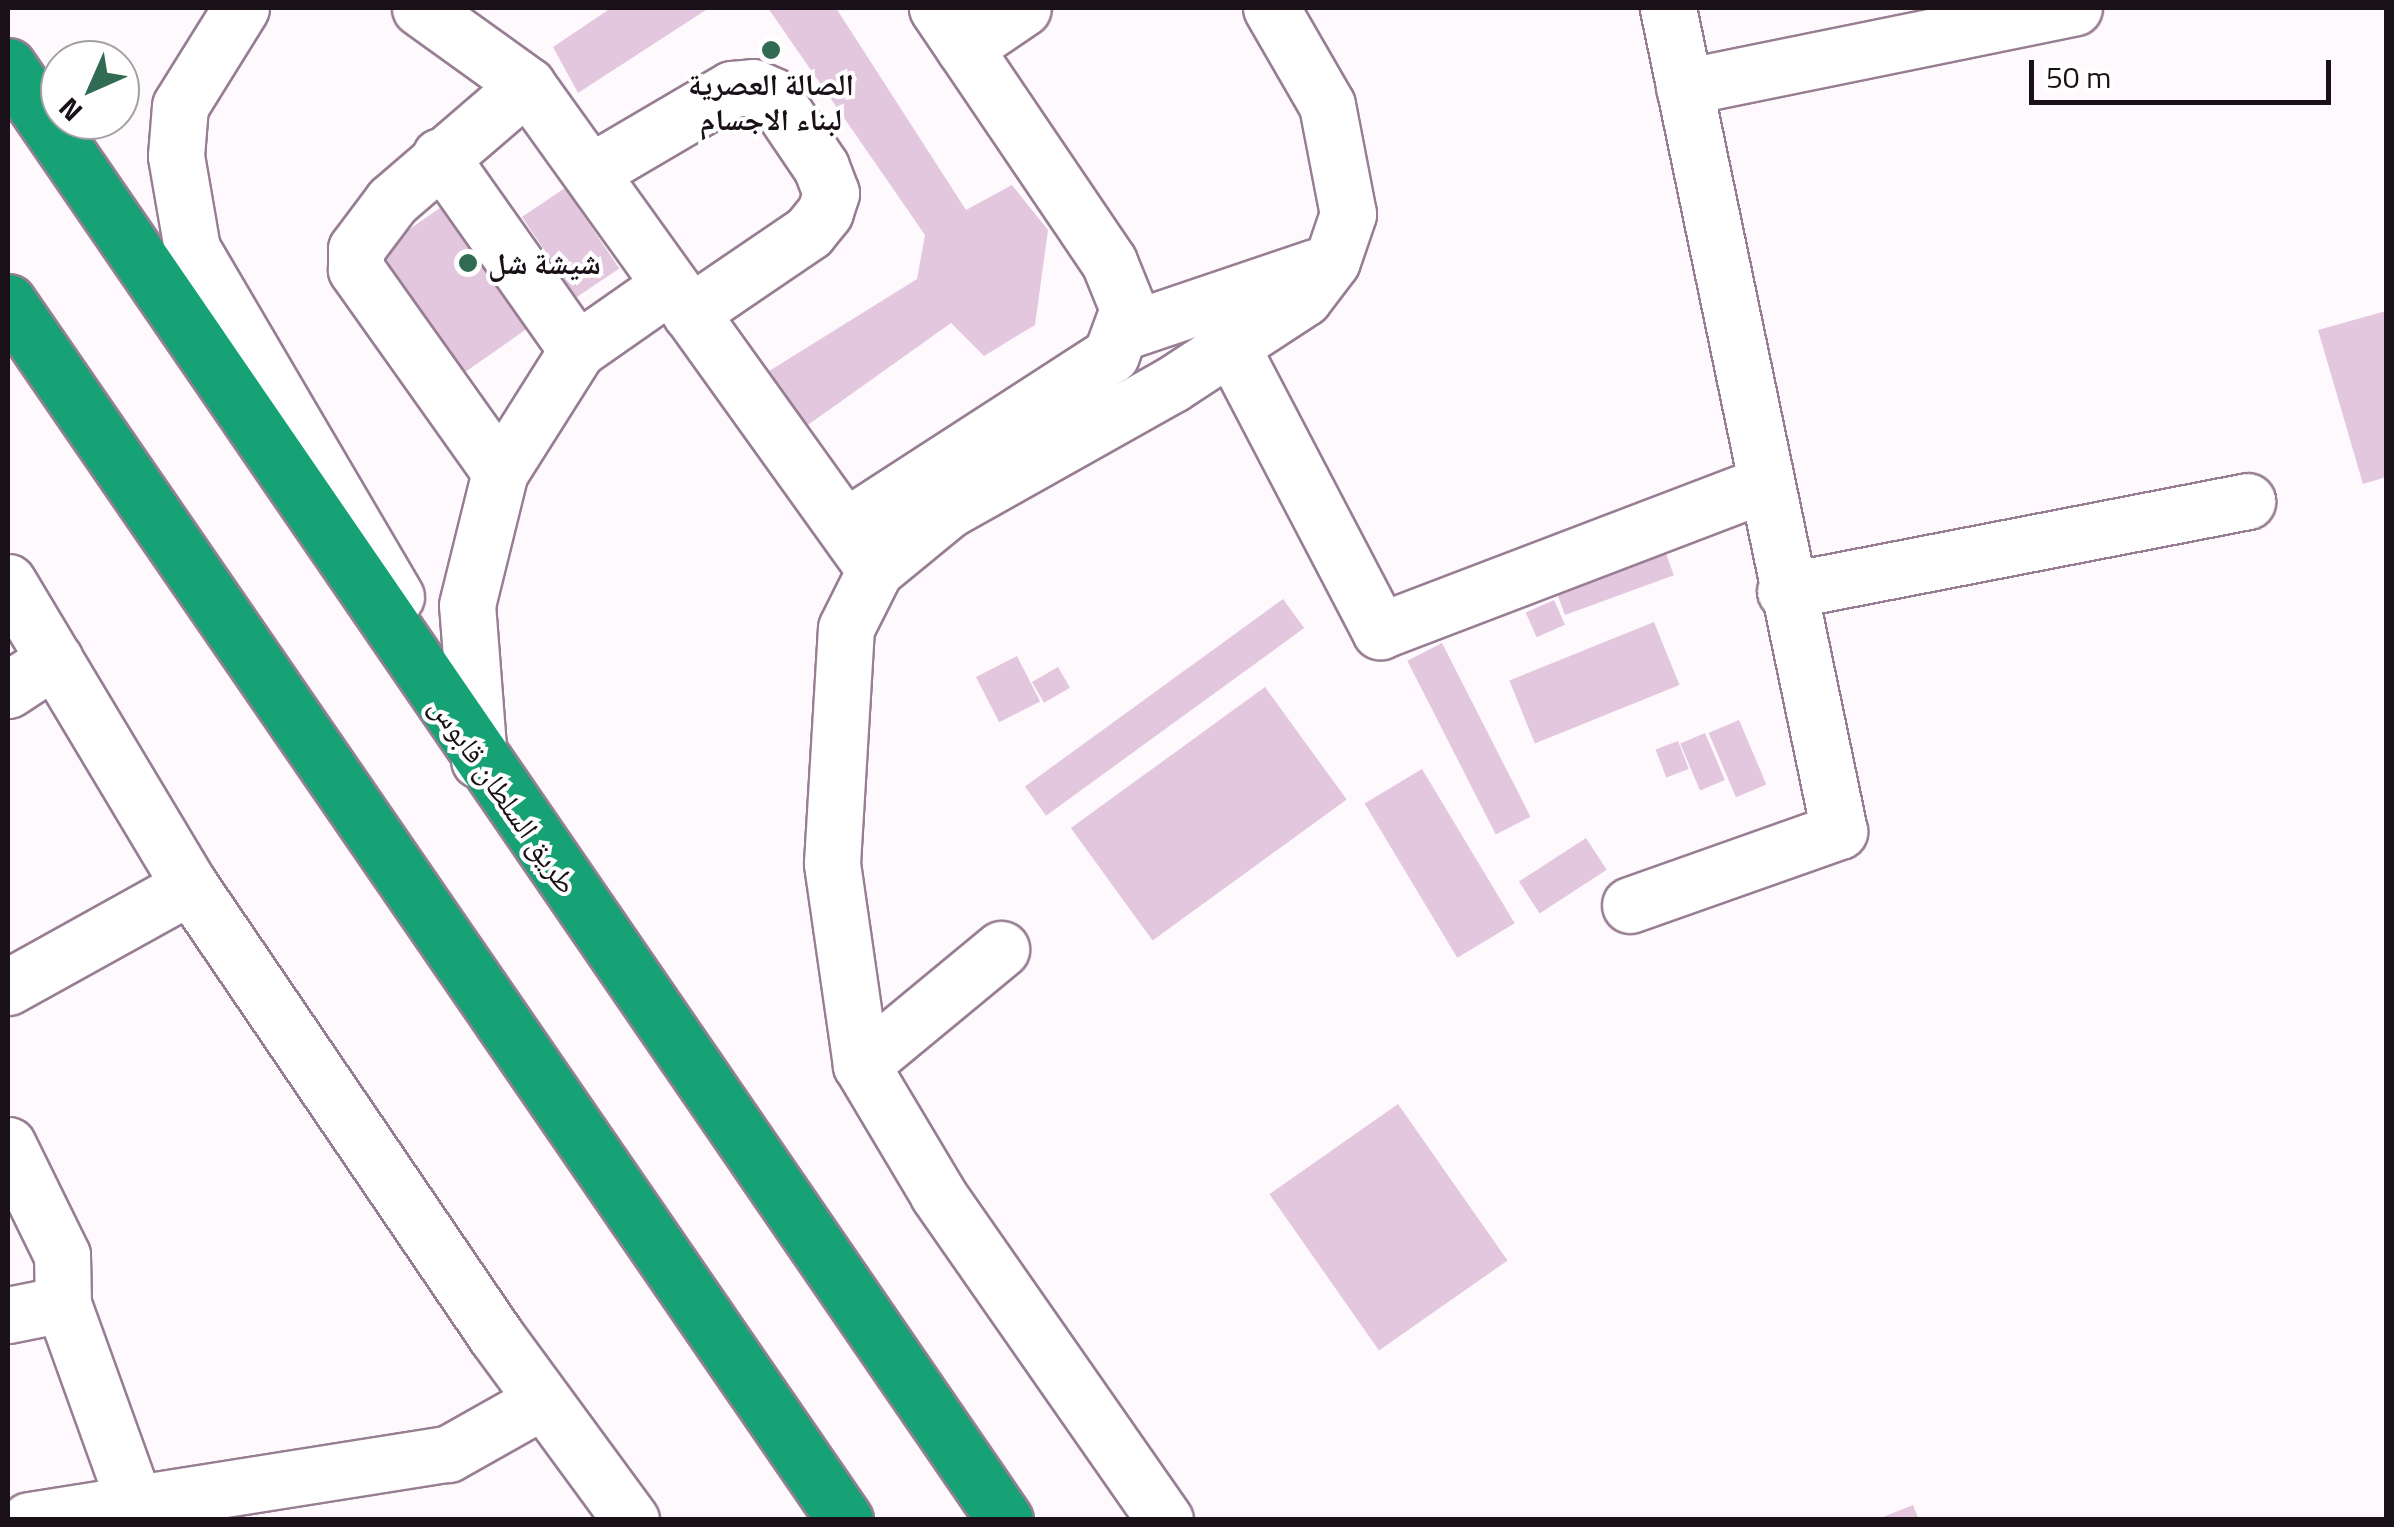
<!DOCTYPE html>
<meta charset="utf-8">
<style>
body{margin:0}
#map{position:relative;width:2394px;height:1527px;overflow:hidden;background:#fef9fd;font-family:"Titillium Web","Noto Naskh Arabic",sans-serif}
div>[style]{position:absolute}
.building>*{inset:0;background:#e3c7df;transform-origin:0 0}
.roads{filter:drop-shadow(2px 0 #987e94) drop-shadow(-2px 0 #987e94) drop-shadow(0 2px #987e94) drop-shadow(0 -2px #987e94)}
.minor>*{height:55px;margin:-27.5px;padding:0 27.5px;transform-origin:27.5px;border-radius:27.5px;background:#fff}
.highway>*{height:55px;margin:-27.5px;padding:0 27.5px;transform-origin:27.5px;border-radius:27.5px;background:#17a276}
.dots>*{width:28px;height:28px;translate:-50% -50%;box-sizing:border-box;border:5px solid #fff;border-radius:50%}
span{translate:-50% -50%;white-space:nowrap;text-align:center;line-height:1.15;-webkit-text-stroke:8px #fff;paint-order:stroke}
.poi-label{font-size:30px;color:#1a1018;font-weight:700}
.left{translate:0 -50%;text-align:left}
.street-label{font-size:30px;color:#1a1018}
.frame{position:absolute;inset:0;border:10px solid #1a1018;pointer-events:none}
.north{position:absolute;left:40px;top:40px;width:100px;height:100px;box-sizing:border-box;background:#fff;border:2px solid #a39fa3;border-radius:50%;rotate:225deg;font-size:28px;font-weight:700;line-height:40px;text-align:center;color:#1a1018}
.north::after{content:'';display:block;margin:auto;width:35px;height:45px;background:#326b54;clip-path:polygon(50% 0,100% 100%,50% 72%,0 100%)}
.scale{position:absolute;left:2029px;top:60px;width:302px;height:45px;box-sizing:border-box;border:5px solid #1a1018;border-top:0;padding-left:12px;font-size:30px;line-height:35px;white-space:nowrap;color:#1a1018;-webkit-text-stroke:8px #fff;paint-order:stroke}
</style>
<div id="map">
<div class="building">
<div style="clip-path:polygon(611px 8px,709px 8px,578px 93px,553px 47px)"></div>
<div style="clip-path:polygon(768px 8px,836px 8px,966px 210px,1012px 185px,1048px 230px,1035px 325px,984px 356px,951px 323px,805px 427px,766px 373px,917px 279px,925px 235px)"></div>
<div style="left:565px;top:188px;width:97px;height:52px;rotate:56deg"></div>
<div style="left:454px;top:198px;width:149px;height:99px;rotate:55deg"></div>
<div style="clip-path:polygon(2386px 311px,2386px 477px,2363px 484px,2318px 330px)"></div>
<div style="left:1664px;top:548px;width:29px;height:116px;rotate:70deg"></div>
<div style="left:1283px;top:599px;width:36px;height:319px;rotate:54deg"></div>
<div style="left:1554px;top:600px;width:27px;height:31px;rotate:66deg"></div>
<div style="left:1654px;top:622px;width:68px;height:156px;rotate:68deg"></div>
<div style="left:1442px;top:643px;width:195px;height:39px;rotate:63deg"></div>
<div style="left:1017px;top:656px;width:51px;height:46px;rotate:63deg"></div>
<div style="left:1058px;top:667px;width:24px;height:30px;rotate:60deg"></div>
<div style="left:1265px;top:687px;width:139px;height:240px;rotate:54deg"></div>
<div style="left:1739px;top:720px;width:70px;height:33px;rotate:67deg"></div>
<div style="left:1705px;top:733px;width:51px;height:27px;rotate:67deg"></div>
<div style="left:1678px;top:741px;width:30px;height:24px;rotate:69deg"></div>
<div style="left:1422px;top:769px;width:180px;height:67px;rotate:59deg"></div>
<div style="left:1586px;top:838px;width:38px;height:80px;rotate:57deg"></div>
<div style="left:1398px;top:1104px;width:191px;height:157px;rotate:55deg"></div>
<div style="clip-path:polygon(1913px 1505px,1919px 1520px,1878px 1520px,1878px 1519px)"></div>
</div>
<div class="roads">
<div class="minor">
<div style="left:241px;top:8px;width:115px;rotate:121.9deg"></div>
<div style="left:180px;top:106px;width:50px;rotate:94.6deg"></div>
<div style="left:176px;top:156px;width:94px;rotate:80.2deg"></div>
<div style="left:192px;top:249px;width:403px;rotate:59.6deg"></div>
<div style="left:420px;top:8px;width:132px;rotate:35.7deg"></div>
<div style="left:527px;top:85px;width:597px;rotate:54.34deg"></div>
<div style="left:964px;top:48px;width:71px;rotate:-34.1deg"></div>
<div style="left:1684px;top:87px;width:398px;rotate:-11.5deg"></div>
<div style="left:440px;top:156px;width:237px;rotate:54.8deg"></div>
<div style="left:592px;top:171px;width:162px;rotate:-30.4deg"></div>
<div style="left:732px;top:89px;width:21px;rotate:-5deg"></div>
<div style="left:753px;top:87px;width:22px;rotate:24deg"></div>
<div style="left:773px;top:96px;width:86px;rotate:55.9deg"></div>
<div style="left:821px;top:167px;width:28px;rotate:69deg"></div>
<div style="left:831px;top:193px;width:20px;rotate:108deg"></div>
<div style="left:825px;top:212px;width:26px;rotate:129deg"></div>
<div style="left:809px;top:232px;width:144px;rotate:145.8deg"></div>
<div style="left:1123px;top:332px;width:203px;rotate:-18.7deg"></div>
<div style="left:1231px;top:346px;width:322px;rotate:62.4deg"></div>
<div style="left:1380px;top:631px;width:410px;rotate:-20.9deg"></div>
<div style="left:500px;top:472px;width:249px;rotate:-125.4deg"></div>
<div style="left:356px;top:269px;width:20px;rotate:-90deg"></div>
<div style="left:356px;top:249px;width:60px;rotate:-53.1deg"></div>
<div style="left:392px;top:201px;width:178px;rotate:-40.7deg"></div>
<div style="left:845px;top:527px;width:317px;rotate:-32.9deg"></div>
<div style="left:1111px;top:355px;width:49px;rotate:-69.7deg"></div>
<div style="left:1128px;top:309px;width:51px;rotate:-112deg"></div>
<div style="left:1109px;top:262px;width:307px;rotate:-124.1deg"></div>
<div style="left:8px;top:582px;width:354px;rotate:59.1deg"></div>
<div style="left:190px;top:886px;width:544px;rotate:55.78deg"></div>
<div style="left:496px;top:1336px;width:228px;rotate:53.7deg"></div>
<div style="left:1785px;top:591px;width:471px;rotate:-11deg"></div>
<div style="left:8px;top:690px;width:56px;rotate:-33.4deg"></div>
<div style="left:479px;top:760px;width:155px;rotate:-94.4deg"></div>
<div style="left:467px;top:605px;width:137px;rotate:-76.1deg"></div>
<div style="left:500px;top:472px;width:144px;rotate:-57.7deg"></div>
<div style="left:577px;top:350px;width:113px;rotate:-35deg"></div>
<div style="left:1630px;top:905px;width:222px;rotate:-19.5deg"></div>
<div style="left:1839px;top:831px;width:841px;rotate:-101.74deg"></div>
<div style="left:8px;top:987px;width:208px;rotate:-29deg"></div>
<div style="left:861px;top:1065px;width:182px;rotate:-39.6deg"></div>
<div style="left:8px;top:1145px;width:123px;rotate:63.9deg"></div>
<div style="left:62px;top:1255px;width:49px;rotate:88.8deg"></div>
<div style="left:63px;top:1304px;width:209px;rotate:70.2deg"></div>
<div style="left:8px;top:1315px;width:56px;rotate:-11.3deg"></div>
<div style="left:29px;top:1520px;width:424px;rotate:-9deg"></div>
<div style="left:448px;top:1454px;width:108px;rotate:-29.4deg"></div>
<div style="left:1165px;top:1520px;width:397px;rotate:-124.9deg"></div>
<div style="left:938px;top:1194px;width:150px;rotate:-120.8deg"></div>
<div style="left:861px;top:1065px;width:204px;rotate:-98.2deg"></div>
<div style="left:832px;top:863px;width:235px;rotate:-86.6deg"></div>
<div style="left:846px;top:628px;width:65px;rotate:-63.4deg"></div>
<div style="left:875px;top:570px;width:94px;rotate:-39.4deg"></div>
<div style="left:948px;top:510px;width:256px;rotate:-29.3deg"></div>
<div style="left:1171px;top:385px;width:159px;rotate:-33.2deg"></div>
<div style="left:1304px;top:298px;width:46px;rotate:-52.9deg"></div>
<div style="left:1332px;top:261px;width:50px;rotate:-71.2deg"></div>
<div style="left:1348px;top:214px;width:111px;rotate:-100.9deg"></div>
<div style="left:1327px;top:105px;width:112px;rotate:-120deg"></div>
</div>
<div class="highway">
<div style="left:8px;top:66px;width:1763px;rotate:55.56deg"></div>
<div style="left:8px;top:302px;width:1478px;rotate:55.5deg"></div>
</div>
</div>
<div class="dots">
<div style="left:771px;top:50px;background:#326b54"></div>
<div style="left:468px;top:263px;background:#326b54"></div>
</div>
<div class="poi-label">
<span style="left:771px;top:101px">الصالة العصرية<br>لبناء الاجسام</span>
<span class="left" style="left:488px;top:263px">شيشة شل</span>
</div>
<div class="street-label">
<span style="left:504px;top:795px;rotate:55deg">طريق السلطان قابوس</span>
</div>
<div class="frame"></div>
<div class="north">N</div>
<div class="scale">50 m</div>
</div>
